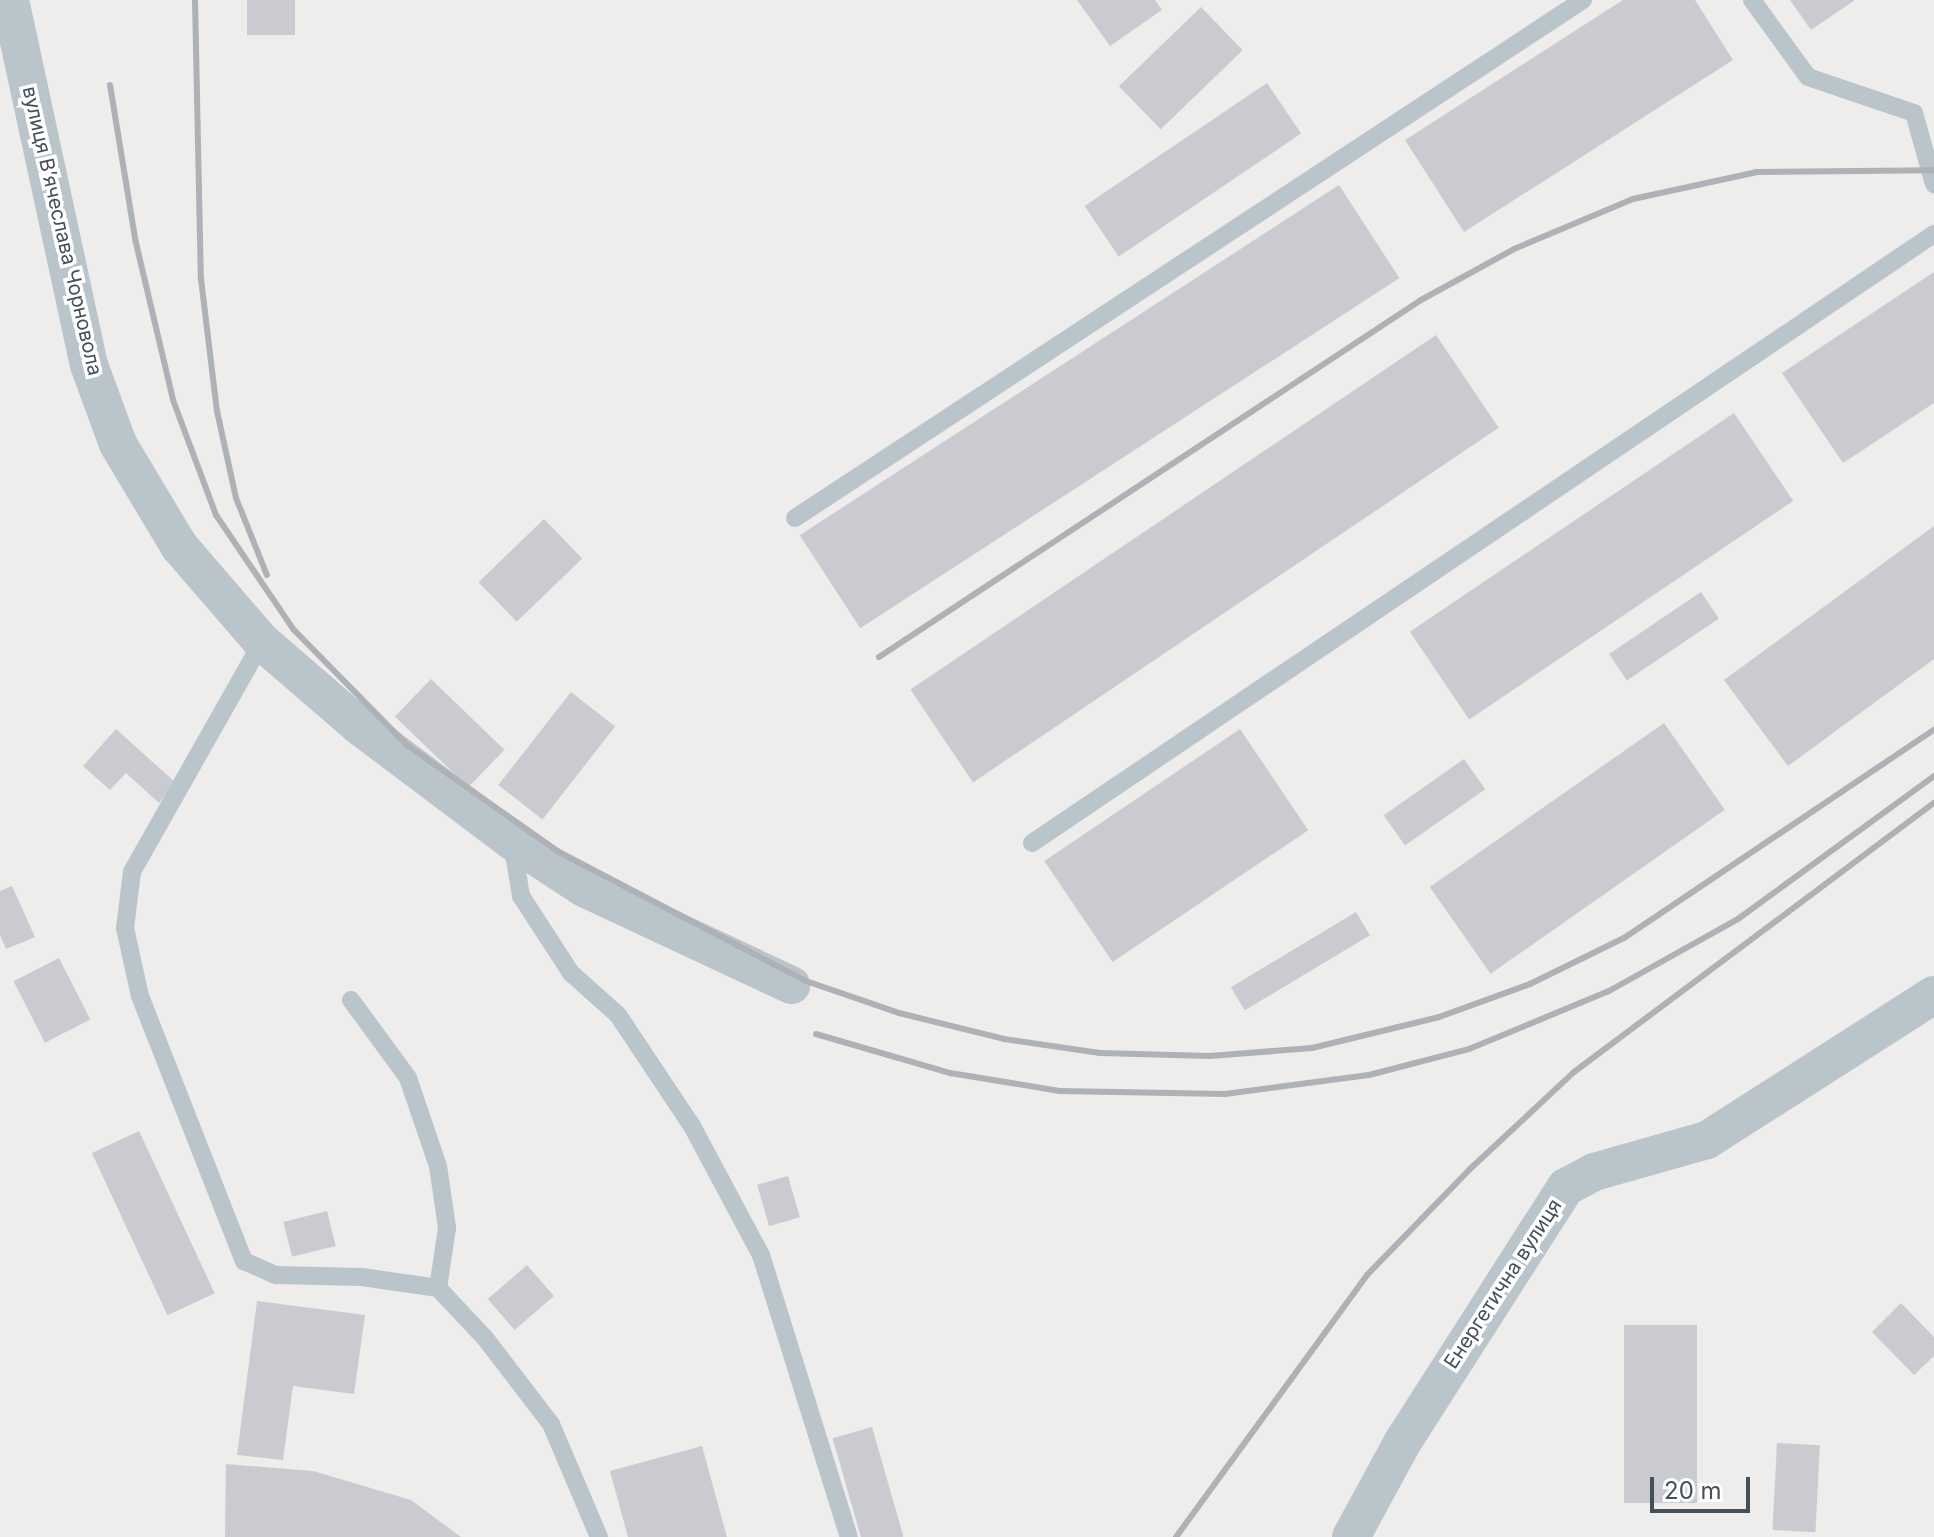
<!DOCTYPE html>
<meta charset="utf-8">
<style>
body{margin:0}
#map{position:relative;width:1934px;height:1537px;overflow:hidden;background:#efecec;font-family:Inter,sans-serif}
div>[style]{position:absolute}
.building>*{inset:0;background:#c9cbd1;transform-origin:0 0}
.lane>*{height:18px;margin:-9px;padding:0 9px;transform-origin:9px;border-radius:9px;background:#bac4cb}
.street>*{height:38px;margin:-19px;padding:0 19px;transform-origin:19px;border-radius:19px;background:#bac4cb}
.rail>*{height:6px;margin:-3px;padding:0 3px;transform-origin:3px;border-radius:3px;background:#aeb1b6}
span{translate:-50% -50%;white-space:nowrap;text-align:center;line-height:1.15;-webkit-text-stroke:7px #fff;paint-order:stroke}
.street-label{font-size:20px;color:#455058}
.scale{position:absolute;left:1650px;top:1477px;width:100px;height:36px;box-sizing:border-box;border:4px solid #455058;border-top:0;padding-left:10px;font-size:24px;line-height:28px;white-space:nowrap;color:#455058;-webkit-text-stroke:6px #fff;paint-order:stroke}
</style>
<div id="map">
<div class="building">
<div style="left:247px;top:0;width:48px;height:35px"></div>
<div style="clip-path:polygon(1077px 0,1155px 0,1162px 10px,1110px 46px)"></div>
<div style="clip-path:polygon(1623px 0,1695px 0,1733px 60px,1464px 232px,1405px 140px)"></div>
<div style="clip-path:polygon(1790px 0,1855px 0,1811px 30px)"></div>
<div style="left:1201px;top:7px;width:60px;height:114px;rotate:46deg"></div>
<div style="left:1267px;top:83px;width:61px;height:220px;rotate:56deg"></div>
<div style="left:1339px;top:185px;width:111px;height:643px;rotate:57deg"></div>
<div style="clip-path:polygon(1934px 272px,1934px 403px,1843px 463px,1782px 373px)"></div>
<div style="left:1436px;top:335px;width:112px;height:634px;rotate:56deg"></div>
<div style="left:1734px;top:413px;width:106px;height:391px;rotate:56deg"></div>
<div style="left:544px;top:519px;width:55px;height:91px;rotate:46deg"></div>
<div style="clip-path:polygon(1934px 526px,1934px 659px,1788px 766px,1724px 680px)"></div>
<div style="left:1701px;top:592px;width:32px;height:111px;rotate:56deg"></div>
<div style="left:431px;top:679px;width:102px;height:52px;rotate:44deg"></div>
<div style="left:571px;top:692px;width:56px;height:118px;rotate:38deg"></div>
<div style="left:1664px;top:723px;width:106px;height:286px;rotate:55deg"></div>
<div style="clip-path:polygon(116px 729px,176px 783px,159px 803px,126px 773px,110px 790px,83px 766px)"></div>
<div style="left:1240px;top:729px;width:122px;height:236px;rotate:56deg"></div>
<div style="left:1464px;top:759px;width:37px;height:98px;rotate:55deg"></div>
<div style="clip-path:polygon(12px 886px,35px 937px,6px 949px,0 935px,0 891px)"></div>
<div style="left:1356px;top:912px;width:27px;height:146px;rotate:59deg"></div>
<div style="left:59px;top:958px;width:69px;height:51px;rotate:63deg"></div>
<div style="left:139px;top:1131px;width:179px;height:52px;rotate:65deg"></div>
<div style="left:788px;top:1176px;width:43px;height:32px;rotate:74deg"></div>
<div style="left:327px;top:1211px;width:36px;height:45px;rotate:76deg"></div>
<div style="left:527px;top:1265px;width:41px;height:52px;rotate:49deg"></div>
<div style="clip-path:polygon(257px 1301px,365px 1315px,354px 1394px,293px 1386px,283px 1460px,237px 1455px)"></div>
<div style="clip-path:polygon(1901px 1303px,1934px 1337px,1934px 1356px,1914px 1375px,1872px 1332px)"></div>
<div style="left:1624px;top:1325px;width:73px;height:178px"></div>
<div style="left:872px;top:1427px;width:114px;height:41px;rotate:74deg"></div>
<div style="left:1777px;top:1443px;width:43px;height:87px;rotate:3deg"></div>
<div style="clip-path:polygon(702px 1446px,727px 1537px,628px 1537px,610px 1471px)"></div>
<div style="clip-path:polygon(226px 1464px,313px 1471px,411px 1500px,461px 1537px,225px 1537px)"></div>
</div>
<div class="lane">
<div style="left:1752px;top:0;width:95px;rotate:54deg"></div>
<div style="left:1808px;top:77px;width:112px;rotate:18.8deg"></div>
<div style="left:1914px;top:113px;width:74px;rotate:74.3deg"></div>
<div style="left:795px;top:518px;width:943px;rotate:-33.32deg"></div>
<div style="left:262px;top:642px;width:264px;rotate:119.5deg"></div>
<div style="left:132px;top:872px;width:56px;rotate:97.1deg"></div>
<div style="left:125px;top:928px;width:70px;rotate:77.6deg"></div>
<div style="left:140px;top:996px;width:285px;rotate:68.6deg"></div>
<div style="left:244px;top:1261px;width:35px;rotate:24deg"></div>
<div style="left:276px;top:1275px;width:86px;rotate:1.3deg"></div>
<div style="left:362px;top:1277px;width:77px;rotate:8.2deg"></div>
<div style="left:438px;top:1288px;width:69px;rotate:46.8deg"></div>
<div style="left:485px;top:1338px;width:108px;rotate:52.5deg"></div>
<div style="left:551px;top:1424px;width:123px;rotate:67deg"></div>
<div style="left:512px;top:842px;width:55px;rotate:80.5deg"></div>
<div style="left:521px;top:896px;width:92px;rotate:57deg"></div>
<div style="left:571px;top:973px;width:63px;rotate:41.8deg"></div>
<div style="left:618px;top:1015px;width:133px;rotate:56.3deg"></div>
<div style="left:692px;top:1126px;width:146px;rotate:61.9deg"></div>
<div style="left:761px;top:1255px;width:295px;rotate:72.7deg"></div>
<div style="left:1032px;top:843px;width:1088px;rotate:-34.03deg"></div>
<div style="left:351px;top:1000px;width:97px;rotate:53.8deg"></div>
<div style="left:408px;top:1078px;width:93px;rotate:71.2deg"></div>
<div style="left:438px;top:1166px;width:63px;rotate:81.7deg"></div>
<div style="left:447px;top:1228px;width:61px;rotate:98.5deg"></div>
</div>
<div class="street">
<div style="left:10px;top:0;width:373px;rotate:77.8deg"></div>
<div style="left:89px;top:365px;width:84px;rotate:69.8deg"></div>
<div style="left:118px;top:444px;width:119px;rotate:59.1deg"></div>
<div style="left:179px;top:546px;width:127px;rotate:49.2deg"></div>
<div style="left:262px;top:642px;width:127px;rotate:40.8deg"></div>
<div style="left:358px;top:725px;width:193px;rotate:37deg"></div>
<div style="left:512px;top:841px;width:86px;rotate:33.1deg"></div>
<div style="left:584px;top:888px;width:229px;rotate:25.1deg"></div>
<div style="left:1351px;top:1537px;width:107px;rotate:-61.5deg"></div>
<div style="left:1402px;top:1443px;width:304px;rotate:-57.4deg"></div>
<div style="left:1566px;top:1187px;width:32px;rotate:-28deg"></div>
<div style="left:1594px;top:1172px;width:117px;rotate:-15.8deg"></div>
<div style="left:1707px;top:1140px;width:269px;rotate:-32.6deg"></div>
</div>
<div class="rail">
<div style="left:195px;top:0;width:279px;rotate:88.8deg"></div>
<div style="left:201px;top:279px;width:133px;rotate:83.1deg"></div>
<div style="left:217px;top:411px;width:89px;rotate:77.7deg"></div>
<div style="left:236px;top:498px;width:83px;rotate:68.1deg"></div>
<div style="left:110px;top:85px;width:160px;rotate:80.7deg"></div>
<div style="left:136px;top:243px;width:161px;rotate:76.7deg"></div>
<div style="left:173px;top:400px;width:123px;rotate:69.5deg"></div>
<div style="left:216px;top:515px;width:139px;rotate:55.9deg"></div>
<div style="left:294px;top:630px;width:161px;rotate:45.5deg"></div>
<div style="left:407px;top:745px;width:184px;rotate:35.2deg"></div>
<div style="left:557px;top:851px;width:281px;rotate:27.6deg"></div>
<div style="left:806px;top:981px;width:98px;rotate:19deg"></div>
<div style="left:899px;top:1013px;width:108px;rotate:13.9deg"></div>
<div style="left:1004px;top:1039px;width:97px;rotate:8.3deg"></div>
<div style="left:1100px;top:1053px;width:110px;rotate:1.6deg"></div>
<div style="left:1210px;top:1056px;width:102px;rotate:-4.5deg"></div>
<div style="left:1312px;top:1048px;width:131px;rotate:-13.7deg"></div>
<div style="left:1439px;top:1017px;width:97px;rotate:-19.9deg"></div>
<div style="left:1530px;top:984px;width:105px;rotate:-26.1deg"></div>
<div style="left:1624px;top:938px;width:373px;rotate:-33.9deg"></div>
<div style="left:879px;top:657px;width:649px;rotate:-33.37deg"></div>
<div style="left:1421px;top:300px;width:106px;rotate:-28.7deg"></div>
<div style="left:1514px;top:249px;width:129px;rotate:-22.8deg"></div>
<div style="left:1633px;top:199px;width:127px;rotate:-12.3deg"></div>
<div style="left:1757px;top:172px;width:177px;rotate:-0.6deg"></div>
<div style="left:816px;top:1034px;width:140px;rotate:16.2deg"></div>
<div style="left:950px;top:1073px;width:111px;rotate:9.3deg"></div>
<div style="left:1060px;top:1091px;width:165px;rotate:1deg"></div>
<div style="left:1225px;top:1094px;width:145px;rotate:-7.5deg"></div>
<div style="left:1369px;top:1075px;width:103px;rotate:-14.6deg"></div>
<div style="left:1469px;top:1049px;width:152px;rotate:-22.5deg"></div>
<div style="left:1609px;top:991px;width:148px;rotate:-29.2deg"></div>
<div style="left:1738px;top:919px;width:243px;rotate:-36.1deg"></div>
<div style="left:1176px;top:1537px;width:324px;rotate:-53.9deg"></div>
<div style="left:1367px;top:1275px;width:148px;rotate:-45.8deg"></div>
<div style="left:1470px;top:1169px;width:142px;rotate:-43deg"></div>
<div style="left:1574px;top:1072px;width:449px;rotate:-36.8deg"></div>
</div>
<div class="street-label">
<span style="left:62px;top:231px;rotate:77deg">вулиця Вʼячеслава Чорновола</span>
<span style="left:1503px;top:1284px;rotate:-57deg">Енергетична вулиця</span>
</div>
<div class="scale">20 m</div>
</div>
